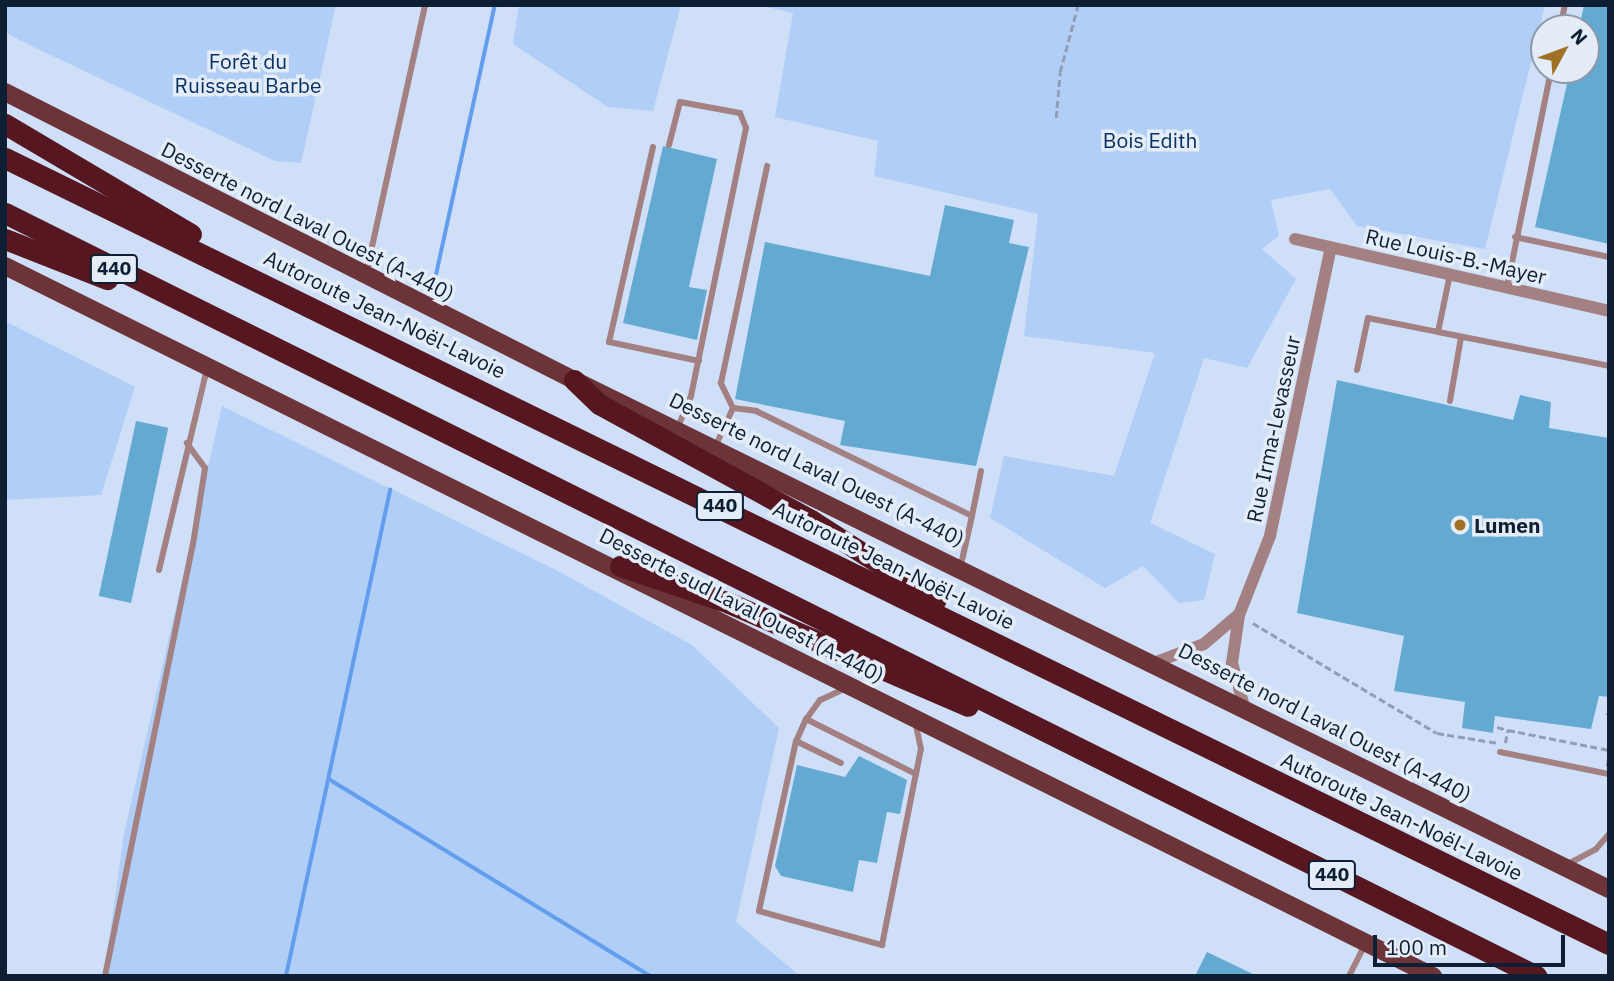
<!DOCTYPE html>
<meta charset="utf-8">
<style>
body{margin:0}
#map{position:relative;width:1614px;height:981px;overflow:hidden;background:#cedff7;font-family:"IBM Plex Sans",sans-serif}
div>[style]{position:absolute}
.green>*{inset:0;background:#b0cef6}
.stream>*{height:3.5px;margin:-1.75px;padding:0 1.75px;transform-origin:1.75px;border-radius:1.75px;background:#629eed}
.building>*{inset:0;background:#63a9d2;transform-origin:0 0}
.path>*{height:2.5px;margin-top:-1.25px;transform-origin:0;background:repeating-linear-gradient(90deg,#8e9fb6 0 7px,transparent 0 10.5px)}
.lane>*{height:6px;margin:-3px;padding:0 3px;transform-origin:3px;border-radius:3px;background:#a38182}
.street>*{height:12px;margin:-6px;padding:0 6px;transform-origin:6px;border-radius:6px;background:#a38182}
.primary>*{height:18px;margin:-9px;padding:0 9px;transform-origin:9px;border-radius:9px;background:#6c3439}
.highway>*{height:21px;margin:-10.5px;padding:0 10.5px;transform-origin:10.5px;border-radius:10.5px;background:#561721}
.dots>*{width:19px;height:19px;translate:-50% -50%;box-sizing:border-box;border:4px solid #e3ecf7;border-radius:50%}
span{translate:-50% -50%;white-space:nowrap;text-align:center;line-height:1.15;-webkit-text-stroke:7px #e3ecf7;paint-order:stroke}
.shield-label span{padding:2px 5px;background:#e3ecf7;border:2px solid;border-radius:5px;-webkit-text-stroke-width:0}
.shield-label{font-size:19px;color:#0e1e33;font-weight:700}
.park-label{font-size:21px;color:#083162}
.street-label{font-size:21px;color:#0e1e33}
.poi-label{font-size:21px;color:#0e1e33;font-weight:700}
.left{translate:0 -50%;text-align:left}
.frame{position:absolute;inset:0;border:7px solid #0e1e33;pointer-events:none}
.north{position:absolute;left:1530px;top:14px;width:70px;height:70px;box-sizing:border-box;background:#e3ecf7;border:2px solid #8e9aa9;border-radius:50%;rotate:49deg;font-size:19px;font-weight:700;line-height:28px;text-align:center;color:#0e1e33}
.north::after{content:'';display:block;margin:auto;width:24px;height:32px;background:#a07124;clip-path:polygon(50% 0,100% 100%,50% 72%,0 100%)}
.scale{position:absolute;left:1373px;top:935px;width:192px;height:32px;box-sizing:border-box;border:4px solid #0e1e33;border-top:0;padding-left:9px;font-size:21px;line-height:24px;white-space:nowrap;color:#0e1e33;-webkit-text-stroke:5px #e3ecf7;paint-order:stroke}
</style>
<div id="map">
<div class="green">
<div style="clip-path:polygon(5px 5px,336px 5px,301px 163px,275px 161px,23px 42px,5px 32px)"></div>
<div style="clip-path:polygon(519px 5px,681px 5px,653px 111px,608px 107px,513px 44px)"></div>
<div style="clip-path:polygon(759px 5px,1545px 5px,1485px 249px,1357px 226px,1330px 189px,1271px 200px,1279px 236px,1262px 249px,1296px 279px,1247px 368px,1204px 358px,1150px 523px,1215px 554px,1204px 600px,1179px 603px,1143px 566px,1105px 588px,990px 518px,1004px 456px,1114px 476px,1155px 353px,1024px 336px,1038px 214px,874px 176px,878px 141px,775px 117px,793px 13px)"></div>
<div style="clip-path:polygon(5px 321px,135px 387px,101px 495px,5px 500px)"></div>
<div style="clip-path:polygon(222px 406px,558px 571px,692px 645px,779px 728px,736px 922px,800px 976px,104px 976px,124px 834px)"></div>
</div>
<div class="stream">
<div style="left:434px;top:284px;width:286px;rotate:-77.7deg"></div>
<div style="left:329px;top:779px;width:377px;rotate:31.5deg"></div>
<div style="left:286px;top:976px;width:497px;rotate:-77.9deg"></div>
</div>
<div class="building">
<div style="clip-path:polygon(1584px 5px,1609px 5px,1609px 244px,1535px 227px,1570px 70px,1586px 70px,1586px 28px,1579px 28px)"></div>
<div style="clip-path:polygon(663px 146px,717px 159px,689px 287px,707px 290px,697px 340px,623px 323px)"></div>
<div style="clip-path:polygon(945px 205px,1014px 220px,1009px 243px,1029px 247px,976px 466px,840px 445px,845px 421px,735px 399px,765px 242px,930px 276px)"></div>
<div style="clip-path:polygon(1337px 380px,1513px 420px,1520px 395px,1551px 402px,1549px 428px,1609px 438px,1609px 697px,1599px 696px,1591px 729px,1495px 716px,1493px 733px,1462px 728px,1465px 702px,1394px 691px,1404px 636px,1297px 613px)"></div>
<div style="left:136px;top:421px;width:33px;height:179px;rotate:12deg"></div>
<div style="clip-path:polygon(859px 756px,907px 780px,900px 814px,887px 812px,877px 863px,859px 860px,853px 892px,781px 876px,775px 866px,797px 765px,845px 777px)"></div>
<div style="clip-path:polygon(1207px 952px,1257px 976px,1195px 976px)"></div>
</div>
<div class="path">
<div style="left:1056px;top:118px;width:46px;rotate:-85deg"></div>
<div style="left:1060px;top:72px;width:69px;rotate:-75deg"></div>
<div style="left:1253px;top:623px;width:214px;rotate:30.9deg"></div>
<div style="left:1437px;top:733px;width:62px;rotate:9.3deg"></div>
<div style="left:1607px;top:712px;width:4px;rotate:56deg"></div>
<div style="left:1497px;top:727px;width:11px;rotate:15deg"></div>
<div style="left:1505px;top:743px;width:13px;rotate:-77deg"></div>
<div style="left:1508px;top:730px;width:103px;rotate:11.2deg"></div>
<div style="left:1607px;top:766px;width:11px;rotate:-80deg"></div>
</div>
<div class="lane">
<div style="left:1560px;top:28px;width:24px;rotate:-78deg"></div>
<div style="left:669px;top:145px;width:44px;rotate:-75.7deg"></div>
<div style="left:680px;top:102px;width:61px;rotate:10.4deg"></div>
<div style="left:740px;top:113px;width:16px;rotate:68deg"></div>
<div style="left:746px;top:128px;width:274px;rotate:101.6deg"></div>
<div style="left:691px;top:396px;width:33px;rotate:113deg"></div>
<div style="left:653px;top:147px;width:200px;rotate:102.7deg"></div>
<div style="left:609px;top:342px;width:92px;rotate:11.9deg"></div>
<div style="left:1515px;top:237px;width:96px;rotate:12deg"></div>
<div style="left:366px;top:274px;width:275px;rotate:-77.6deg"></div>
<div style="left:1450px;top:274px;width:59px;rotate:101.7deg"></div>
<div style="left:1438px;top:332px;width:174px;rotate:11.2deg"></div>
<div style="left:1507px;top:287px;width:221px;rotate:-78.5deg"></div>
<div style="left:1357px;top:370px;width:53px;rotate:-78.1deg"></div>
<div style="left:1368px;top:318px;width:71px;rotate:11.3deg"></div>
<div style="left:1450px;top:401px;width:65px;rotate:-80.2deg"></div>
<div style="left:733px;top:408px;width:28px;rotate:-116deg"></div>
<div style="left:721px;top:383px;width:222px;rotate:-78deg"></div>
<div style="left:716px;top:445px;width:41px;rotate:-65.3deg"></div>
<div style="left:733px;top:408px;width:23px;rotate:7deg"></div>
<div style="left:756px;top:411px;width:240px;rotate:25.9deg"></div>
<div style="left:972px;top:516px;width:50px;rotate:102.7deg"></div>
<div style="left:972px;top:516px;width:46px;rotate:-78.7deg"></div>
<div style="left:159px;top:570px;width:208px;rotate:-76.6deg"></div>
<div style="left:844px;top:689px;width:26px;rotate:155deg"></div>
<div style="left:820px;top:700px;width:24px;rotate:126deg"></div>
<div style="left:806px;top:719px;width:123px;rotate:26.6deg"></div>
<div style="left:916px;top:774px;width:25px;rotate:-79deg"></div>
<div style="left:921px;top:749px;width:25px;rotate:-102deg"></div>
<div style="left:806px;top:719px;width:24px;rotate:114deg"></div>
<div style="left:796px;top:741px;width:50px;rotate:26.1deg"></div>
<div style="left:796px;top:741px;width:174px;rotate:102.3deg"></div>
<div style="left:759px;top:911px;width:128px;rotate:15.5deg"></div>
<div style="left:882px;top:945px;width:174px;rotate:-78.8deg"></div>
<div style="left:1500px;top:752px;width:111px;rotate:11.4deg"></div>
<div style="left:1566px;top:865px;width:34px;rotate:-28deg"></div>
<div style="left:1596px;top:849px;width:20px;rotate:-49deg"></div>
<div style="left:105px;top:976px;width:441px;rotate:-78.5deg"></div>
<div style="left:193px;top:544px;width:77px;rotate:-81deg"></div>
<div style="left:205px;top:468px;width:31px;rotate:-126deg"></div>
<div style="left:1349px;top:976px;width:36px;rotate:-63deg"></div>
</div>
<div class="street">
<div style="left:1295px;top:239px;width:322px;rotate:12.9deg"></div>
<div style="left:1156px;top:662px;width:51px;rotate:-20.6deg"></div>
<div style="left:1204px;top:644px;width:45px;rotate:-40.5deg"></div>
<div style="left:1244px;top:706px;width:45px;rotate:-105.6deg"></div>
<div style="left:1232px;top:663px;width:49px;rotate:-81.7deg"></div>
<div style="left:1239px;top:615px;width:85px;rotate:-68.6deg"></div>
<div style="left:1270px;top:536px;width:295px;rotate:-78.1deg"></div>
</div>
<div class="primary">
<div style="left:5px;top:92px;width:638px;rotate:26.85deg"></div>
<div style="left:574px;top:380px;width:1153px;rotate:26.19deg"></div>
<div style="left:5px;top:266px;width:1595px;rotate:26.44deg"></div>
</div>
<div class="highway">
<div style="left:5px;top:124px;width:216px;rotate:30.6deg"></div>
<div style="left:5px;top:158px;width:1786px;rotate:26.11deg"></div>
<div style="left:5px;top:213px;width:1711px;rotate:26.48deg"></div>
<div style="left:5px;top:239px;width:110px;rotate:21.4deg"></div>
<div style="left:574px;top:380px;width:35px;rotate:44deg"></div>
<div style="left:599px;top:404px;width:242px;rotate:28.7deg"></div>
<div style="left:811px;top:520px;width:148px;rotate:32.6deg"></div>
<div style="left:620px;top:566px;width:115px;rotate:18.7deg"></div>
<div style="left:729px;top:603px;width:260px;rotate:23.3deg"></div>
</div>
<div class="dots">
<div style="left:1460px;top:525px;background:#a07124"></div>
</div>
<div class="shield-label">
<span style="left:114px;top:269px">440</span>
<span style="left:720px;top:506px">440</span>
<span style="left:1332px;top:875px">440</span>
</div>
<div class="park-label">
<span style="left:248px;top:73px">Forêt du<br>Ruisseau Barbe</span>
<span style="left:1150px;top:140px">Bois Edith</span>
</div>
<div class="street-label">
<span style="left:308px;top:221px;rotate:27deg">Desserte nord Laval Ouest (A-440)</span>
<span style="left:1456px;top:256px;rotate:13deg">Rue Louis-B.-Mayer</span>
<span style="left:385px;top:314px;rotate:26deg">Autoroute Jean-Noël-Lavoie</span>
<span style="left:1273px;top:429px;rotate:-78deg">Rue Irma-Levasseur</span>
<span style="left:817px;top:469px;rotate:26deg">Desserte nord Laval Ouest (A-440)</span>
<span style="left:894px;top:565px;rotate:26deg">Autoroute Jean-Noël-Lavoie</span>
<span style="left:742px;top:605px;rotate:27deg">Desserte sud Laval Ouest (A-440)</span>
<span style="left:1325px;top:722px;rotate:27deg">Desserte nord Laval Ouest (A-440)</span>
<span style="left:1402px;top:816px;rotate:26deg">Autoroute Jean-Noël-Lavoie</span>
</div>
<div class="poi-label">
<span class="left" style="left:1474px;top:525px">Lumen</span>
</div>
<div class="frame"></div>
<div class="north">N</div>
<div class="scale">100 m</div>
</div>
